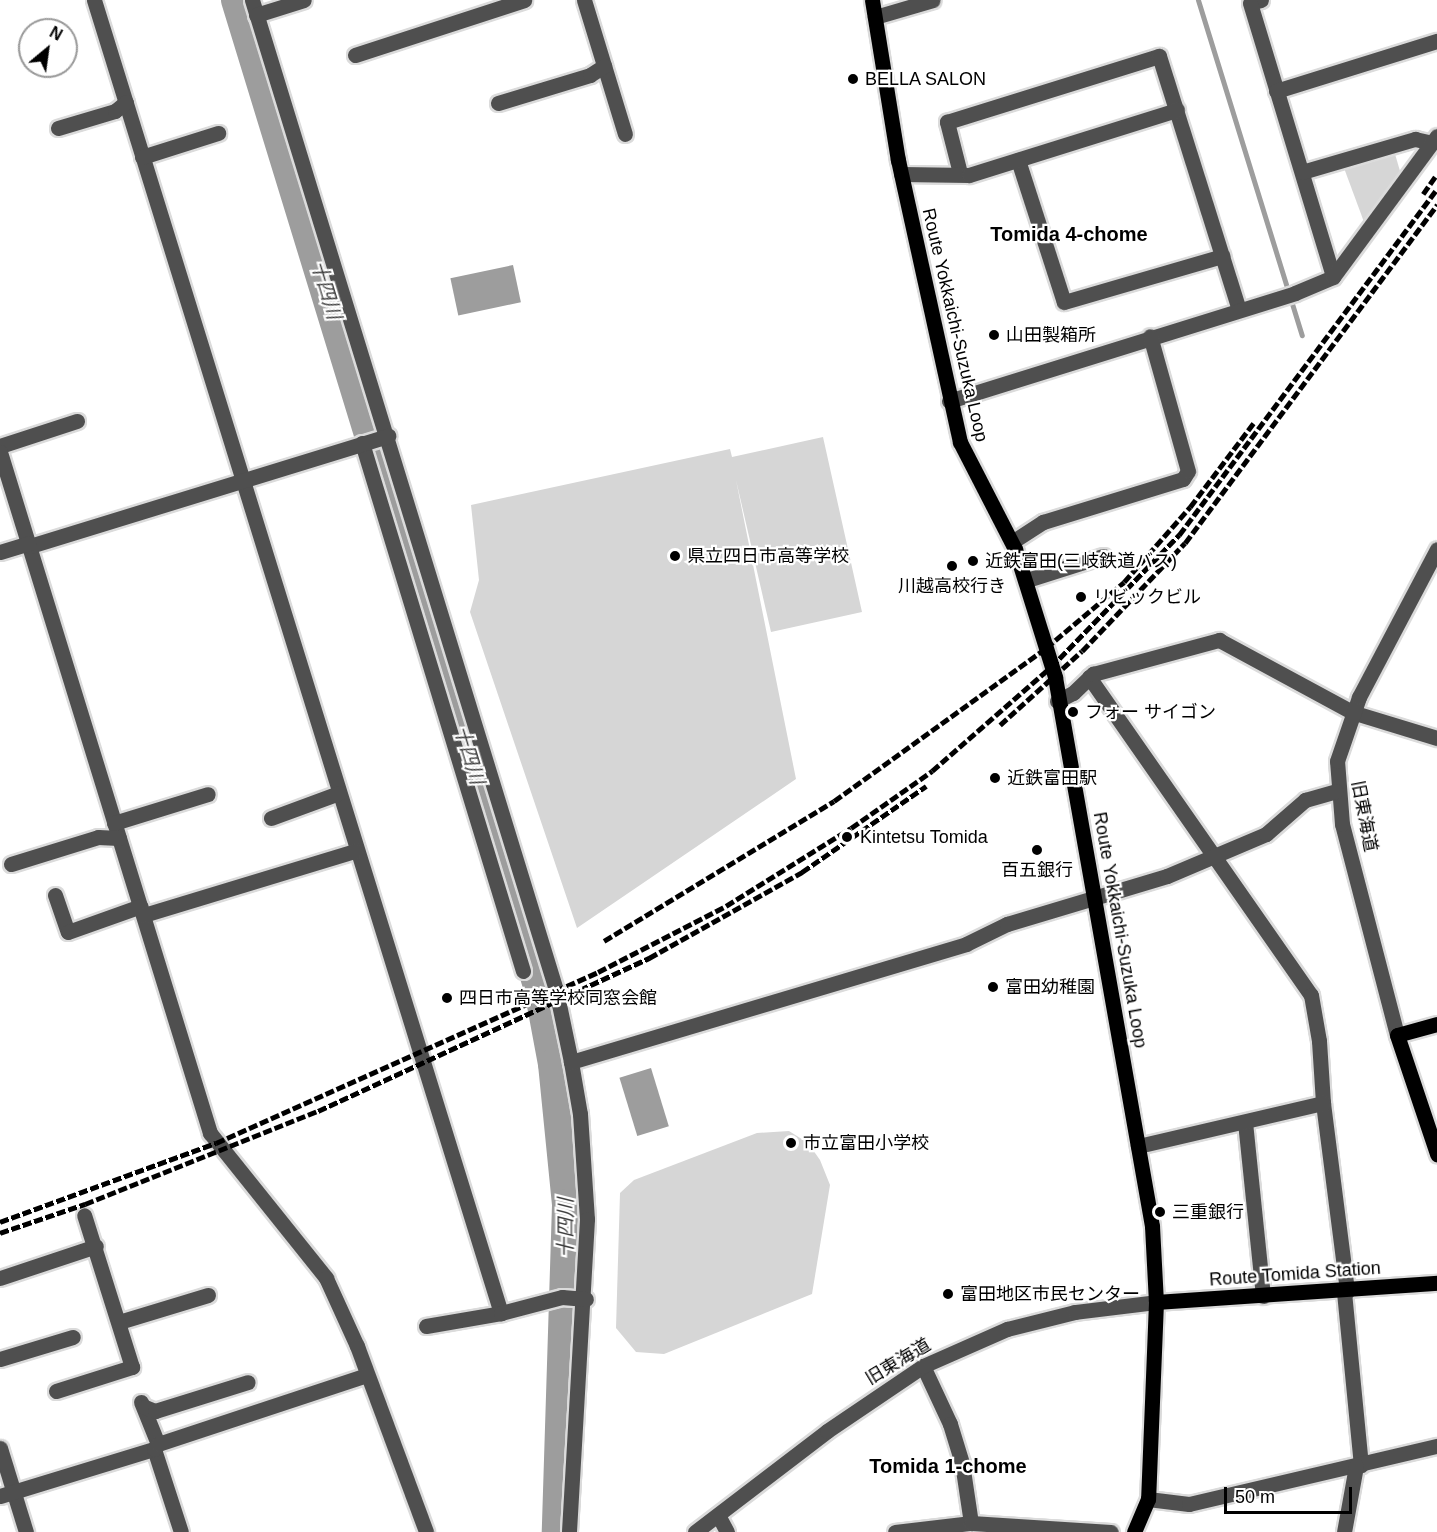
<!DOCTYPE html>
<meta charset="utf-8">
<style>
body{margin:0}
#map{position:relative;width:1437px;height:1532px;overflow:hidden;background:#fff;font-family:Helvetica,"Noto Sans JP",sans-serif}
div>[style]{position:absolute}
.green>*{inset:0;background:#d6d6d6}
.water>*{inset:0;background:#9d9d9d;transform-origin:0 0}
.stream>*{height:5px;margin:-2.5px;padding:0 2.5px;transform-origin:2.5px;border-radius:2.5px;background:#9d9d9d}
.river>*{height:32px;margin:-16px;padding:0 16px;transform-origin:16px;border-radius:16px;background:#9d9d9d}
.roads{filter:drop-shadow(2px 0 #dbdbdb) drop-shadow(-2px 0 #dbdbdb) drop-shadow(0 2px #dbdbdb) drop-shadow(0 -2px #dbdbdb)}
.minor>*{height:15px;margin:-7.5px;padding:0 7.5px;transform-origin:7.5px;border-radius:7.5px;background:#4f4f4f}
.major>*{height:15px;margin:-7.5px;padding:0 7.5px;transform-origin:7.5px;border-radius:7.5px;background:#000}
.rail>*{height:4.5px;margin-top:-2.25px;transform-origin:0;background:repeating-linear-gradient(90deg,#000 0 9px,transparent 0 12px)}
.dots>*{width:16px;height:16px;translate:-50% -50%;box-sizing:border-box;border:3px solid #fff;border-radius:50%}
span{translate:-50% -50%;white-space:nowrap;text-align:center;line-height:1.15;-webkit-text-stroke:4.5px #fff;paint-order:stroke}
.poi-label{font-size:18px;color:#000}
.left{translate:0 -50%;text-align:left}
.street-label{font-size:18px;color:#000}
.neighbourhood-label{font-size:20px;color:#000;font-weight:700}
.water-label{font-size:20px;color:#3e3e3e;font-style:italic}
.north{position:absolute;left:18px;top:18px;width:60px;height:60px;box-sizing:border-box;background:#fff;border:2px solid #999;border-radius:50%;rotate:29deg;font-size:16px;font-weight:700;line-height:24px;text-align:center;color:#000}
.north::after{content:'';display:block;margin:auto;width:21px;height:27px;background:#000;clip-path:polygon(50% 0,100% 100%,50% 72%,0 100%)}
.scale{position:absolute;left:1224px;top:1487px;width:128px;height:27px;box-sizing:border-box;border:3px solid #000;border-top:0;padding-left:8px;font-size:18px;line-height:21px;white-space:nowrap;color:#000;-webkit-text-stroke:4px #fff;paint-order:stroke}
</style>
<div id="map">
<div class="green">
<div style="clip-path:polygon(1395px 154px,1400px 171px,1364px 222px,1344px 168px)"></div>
<div style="clip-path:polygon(823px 437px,862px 612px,771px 632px,736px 480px,796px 779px,577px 928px,470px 612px,479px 580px,471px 505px,730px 449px,732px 457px)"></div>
<div style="clip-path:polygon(789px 1131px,808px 1143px,820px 1160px,830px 1185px,812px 1294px,664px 1354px,636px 1352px,616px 1328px,620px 1193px,634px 1180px,757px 1133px)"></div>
</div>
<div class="water">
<div style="left:513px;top:265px;width:38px;height:64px;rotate:78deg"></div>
<div style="left:651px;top:1068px;width:61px;height:33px;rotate:73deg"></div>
</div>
<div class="stream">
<div style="left:1198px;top:0;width:351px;rotate:72.8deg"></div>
</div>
<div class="river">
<div style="left:237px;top:0;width:1034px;rotate:72.97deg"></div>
<div style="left:540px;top:989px;width:76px;rotate:79.4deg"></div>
<div style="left:554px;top:1064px;width:142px;rotate:84.3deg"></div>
<div style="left:568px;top:1205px;width:327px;rotate:91.8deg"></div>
</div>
<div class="roads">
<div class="minor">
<div style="left:94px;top:0;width:1375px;rotate:72.78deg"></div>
<div style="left:252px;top:0;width:1036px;rotate:72.93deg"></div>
<div style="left:556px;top:990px;width:74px;rotate:78.2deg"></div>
<div style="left:571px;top:1062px;width:53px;rotate:80.2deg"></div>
<div style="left:580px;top:1114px;width:105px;rotate:86.2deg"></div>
<div style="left:587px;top:1219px;width:314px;rotate:93.3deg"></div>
<div style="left:584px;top:0;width:140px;rotate:73deg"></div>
<div style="left:1261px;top:0;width:11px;rotate:165deg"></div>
<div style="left:1250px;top:3px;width:286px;rotate:73.1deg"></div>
<div style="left:256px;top:15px;width:50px;rotate:-17.4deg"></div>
<div style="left:875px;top:17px;width:60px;rotate:-16.3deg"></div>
<div style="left:355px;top:55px;width:178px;rotate:-18deg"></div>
<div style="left:1276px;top:91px;width:169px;rotate:-17.3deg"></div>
<div style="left:498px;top:103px;width:96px;rotate:-16.9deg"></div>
<div style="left:590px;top:75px;width:17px;rotate:-33deg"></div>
<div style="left:58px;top:128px;width:59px;rotate:-16.6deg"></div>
<div style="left:115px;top:111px;width:14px;rotate:-39deg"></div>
<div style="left:142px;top:157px;width:80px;rotate:-17.5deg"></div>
<div style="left:1018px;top:160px;width:149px;rotate:72.1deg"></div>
<div style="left:1064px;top:302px;width:165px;rotate:-16.2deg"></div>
<div style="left:1302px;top:172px;width:118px;rotate:-16.3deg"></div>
<div style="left:1415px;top:139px;width:17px;rotate:13deg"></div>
<div style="left:960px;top:173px;width:53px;rotate:-104.3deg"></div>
<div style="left:947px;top:122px;width:222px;rotate:-17.3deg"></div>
<div style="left:1159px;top:56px;width:265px;rotate:72.5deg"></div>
<div style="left:901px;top:174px;width:68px;rotate:0.8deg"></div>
<div style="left:969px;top:175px;width:218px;rotate:-17.4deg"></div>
<div style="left:949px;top:401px;width:362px;rotate:-17.3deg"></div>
<div style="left:1295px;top:293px;width:41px;rotate:-22.8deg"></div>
<div style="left:1333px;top:277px;width:175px;rotate:-53.6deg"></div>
<div style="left:362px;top:443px;width:552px;rotate:73.04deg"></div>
<div style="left:0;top:446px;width:81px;rotate:-18deg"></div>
<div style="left:0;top:452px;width:713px;rotate:72.86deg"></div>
<div style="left:210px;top:1133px;width:186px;rotate:51.3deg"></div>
<div style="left:326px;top:1278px;width:75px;rotate:65.5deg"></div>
<div style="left:357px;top:1346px;width:198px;rotate:69.6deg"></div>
<div style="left:1012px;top:542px;width:37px;rotate:-33deg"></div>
<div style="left:1043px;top:522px;width:146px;rotate:-17.1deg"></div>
<div style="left:1183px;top:479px;width:9px;rotate:-58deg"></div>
<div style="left:1188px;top:471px;width:140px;rotate:-105.7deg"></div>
<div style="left:30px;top:546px;width:375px;rotate:-17.1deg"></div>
<div style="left:0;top:552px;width:30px;rotate:-17deg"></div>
<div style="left:1027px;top:580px;width:80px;rotate:-17.5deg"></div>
<div style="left:1089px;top:677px;width:388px;rotate:55.1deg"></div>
<div style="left:1311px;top:995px;width:47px;rotate:80.1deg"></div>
<div style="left:1319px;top:1041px;width:62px;rotate:86.3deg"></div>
<div style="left:1323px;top:1103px;width:190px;rotate:82.7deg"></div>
<div style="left:1057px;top:701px;width:18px;rotate:-27deg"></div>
<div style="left:1073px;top:693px;width:28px;rotate:-44deg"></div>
<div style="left:1093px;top:674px;width:131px;rotate:-15.1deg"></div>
<div style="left:1219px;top:640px;width:151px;rotate:28.4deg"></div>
<div style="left:1352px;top:712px;width:89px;rotate:17deg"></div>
<div style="left:271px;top:818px;width:72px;rotate:-20.2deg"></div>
<div style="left:114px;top:823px;width:98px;rotate:-17.1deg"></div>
<div style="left:11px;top:864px;width:91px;rotate:-17.2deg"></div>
<div style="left:98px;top:837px;width:21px;rotate:3deg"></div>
<div style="left:55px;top:895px;width:39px;rotate:71deg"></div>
<div style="left:68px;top:932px;width:77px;rotate:-19.6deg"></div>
<div style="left:144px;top:915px;width:220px;rotate:-16.9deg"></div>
<div style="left:1397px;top:1035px;width:218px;rotate:-104.6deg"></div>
<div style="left:1342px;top:824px;width:63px;rotate:-94.5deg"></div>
<div style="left:1337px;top:761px;width:68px;rotate:-71deg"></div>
<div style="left:1359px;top:697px;width:167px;rotate:-62.2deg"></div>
<div style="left:571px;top:1062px;width:412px;rotate:-16.6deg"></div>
<div style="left:966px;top:944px;width:46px;rotate:-26deg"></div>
<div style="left:1007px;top:924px;width:167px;rotate:-16.7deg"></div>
<div style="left:1167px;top:876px;width:108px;rotate:-23deg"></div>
<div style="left:1266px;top:834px;width:52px;rotate:-41.1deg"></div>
<div style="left:1305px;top:800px;width:32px;rotate:-16deg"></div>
<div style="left:1245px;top:1122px;width:175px;rotate:84.1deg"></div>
<div style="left:1138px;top:1146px;width:190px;rotate:-13.1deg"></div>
<div style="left:0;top:1278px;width:101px;rotate:-18.4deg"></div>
<div style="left:1344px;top:1292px;width:174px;rotate:84.4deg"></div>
<div style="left:119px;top:1322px;width:93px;rotate:-16.9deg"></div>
<div style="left:426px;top:1326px;width:76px;rotate:-9.8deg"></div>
<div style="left:501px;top:1313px;width:63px;rotate:-14.7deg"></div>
<div style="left:562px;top:1297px;width:24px;rotate:5deg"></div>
<div style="left:0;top:1359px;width:76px;rotate:-16.8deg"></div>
<div style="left:923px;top:1366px;width:64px;rotate:65deg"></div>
<div style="left:950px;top:1424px;width:41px;rotate:72.9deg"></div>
<div style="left:962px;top:1463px;width:61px;rotate:81.5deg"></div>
<div style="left:56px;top:1391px;width:80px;rotate:-17.5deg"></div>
<div style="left:132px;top:1367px;width:159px;rotate:-107.5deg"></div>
<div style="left:141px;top:1402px;width:45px;rotate:68deg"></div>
<div style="left:145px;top:1407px;width:11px;rotate:22deg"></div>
<div style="left:155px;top:1411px;width:97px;rotate:-17.3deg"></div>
<div style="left:0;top:1448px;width:88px;rotate:72.8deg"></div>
<div style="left:154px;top:1449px;width:87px;rotate:72deg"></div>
<div style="left:0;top:1496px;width:161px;rotate:-17deg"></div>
<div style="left:154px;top:1449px;width:6px;rotate:-51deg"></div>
<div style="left:158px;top:1444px;width:220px;rotate:-18.3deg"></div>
<div style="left:1148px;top:1499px;width:41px;rotate:7deg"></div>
<div style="left:1189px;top:1504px;width:255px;rotate:-13.2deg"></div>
<div style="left:718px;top:1515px;width:19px;rotate:62deg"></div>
<div style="left:695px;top:1532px;width:166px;rotate:-37.4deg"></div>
<div style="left:827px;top:1431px;width:116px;rotate:-34.1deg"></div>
<div style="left:923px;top:1366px;width:92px;rotate:-23.8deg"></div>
<div style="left:1007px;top:1329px;width:70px;rotate:-14deg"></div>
<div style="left:1075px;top:1312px;width:82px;rotate:-7deg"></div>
<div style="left:895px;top:1532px;width:77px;rotate:-6.8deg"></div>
<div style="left:971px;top:1523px;width:140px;rotate:3.7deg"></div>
<div style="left:1344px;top:1532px;width:67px;rotate:-79.7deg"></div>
</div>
<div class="major">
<div style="left:872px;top:0;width:162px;rotate:80.8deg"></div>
<div style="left:898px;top:160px;width:289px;rotate:77.6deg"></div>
<div style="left:960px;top:442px;width:120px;rotate:62.8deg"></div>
<div style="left:1015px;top:549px;width:134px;rotate:72.6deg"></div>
<div style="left:1055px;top:677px;width:558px;rotate:79.98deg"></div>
<div style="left:1152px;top:1226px;width:76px;rotate:87deg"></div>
<div style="left:1156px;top:1302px;width:197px;rotate:92.3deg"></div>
<div style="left:1148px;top:1499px;width:36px;rotate:113deg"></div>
<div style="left:1437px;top:1024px;width:41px;rotate:164.6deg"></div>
<div style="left:1397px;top:1035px;width:126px;rotate:71.4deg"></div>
<div style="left:1156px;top:1302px;width:282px;rotate:-3.9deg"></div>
</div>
</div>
<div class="rail">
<div style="left:1423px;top:194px;width:24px;rotate:-55deg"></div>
<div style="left:1000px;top:725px;width:110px;rotate:-42.1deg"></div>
<div style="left:1082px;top:651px;width:149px;rotate:-46.4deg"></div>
<div style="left:1185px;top:543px;width:422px;rotate:-53.3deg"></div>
<div style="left:604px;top:941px;width:269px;rotate:-31.3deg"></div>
<div style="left:834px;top:801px;width:261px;rotate:-35.8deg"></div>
<div style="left:1046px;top:648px;width:102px;rotate:-40.2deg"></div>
<div style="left:1124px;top:582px;width:100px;rotate:-48.7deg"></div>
<div style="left:1190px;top:507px;width:108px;rotate:-52.9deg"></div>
<div style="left:0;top:1222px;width:230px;rotate:-20.1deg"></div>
<div style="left:216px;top:1143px;width:419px;rotate:-24.1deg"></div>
<div style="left:598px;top:972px;width:144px;rotate:-27.3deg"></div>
<div style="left:726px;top:906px;width:147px;rotate:-32deg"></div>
<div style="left:851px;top:828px;width:99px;rotate:-35.1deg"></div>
<div style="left:932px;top:771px;width:158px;rotate:-41.2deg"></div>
<div style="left:1051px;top:667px;width:184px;rotate:-45.9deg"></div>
<div style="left:1179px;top:535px;width:432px;rotate:-53.3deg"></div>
<div style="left:0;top:1233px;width:90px;rotate:-18.8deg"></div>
<div style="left:85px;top:1204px;width:251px;rotate:-21.8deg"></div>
<div style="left:318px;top:1111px;width:365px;rotate:-24.8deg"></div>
<div style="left:649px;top:958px;width:176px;rotate:-29.3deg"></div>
<div style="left:802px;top:872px;width:151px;rotate:-34.7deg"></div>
</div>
<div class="dots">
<div style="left:853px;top:79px;background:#000"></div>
<div style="left:994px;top:335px;background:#000"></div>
<div style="left:675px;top:556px;background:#000"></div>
<div style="left:973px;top:561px;background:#000"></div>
<div style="left:952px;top:566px;background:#000"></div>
<div style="left:1081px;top:597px;background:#000"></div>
<div style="left:1073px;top:712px;background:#000"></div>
<div style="left:995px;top:778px;background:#000"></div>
<div style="left:847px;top:837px;background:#000"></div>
<div style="left:1037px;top:850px;background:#000"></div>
<div style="left:993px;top:987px;background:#000"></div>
<div style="left:447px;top:998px;background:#000"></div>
<div style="left:791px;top:1143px;background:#000"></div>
<div style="left:1160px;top:1212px;background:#000"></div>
<div style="left:948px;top:1294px;background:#000"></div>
</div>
<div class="poi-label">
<span class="left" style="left:865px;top:79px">BELLA SALON</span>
<span class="left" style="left:1006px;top:335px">山田製箱所</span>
<span class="left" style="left:687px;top:556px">県立四日市高等学校</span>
<span class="left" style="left:985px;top:561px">近鉄富田(三岐鉄道バス)</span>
<span style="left:952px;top:586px">川越高校行き</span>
<span class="left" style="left:1093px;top:597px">リビックビル</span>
<span class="left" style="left:1085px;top:712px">フォー サイゴン</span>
<span class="left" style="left:1007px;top:778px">近鉄富田駅</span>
<span class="left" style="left:860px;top:837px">Kintetsu Tomida</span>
<span style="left:1037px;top:870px">百五銀行</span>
<span class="left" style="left:1005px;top:987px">富田幼稚園</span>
<span class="left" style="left:459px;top:998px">四日市高等学校同窓会館</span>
<span class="left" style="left:803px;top:1143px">市立富田小学校</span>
<span class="left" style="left:1172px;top:1212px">三重銀行</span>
<span class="left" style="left:960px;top:1294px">富田地区市民センター</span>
</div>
<div class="street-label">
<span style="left:955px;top:325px;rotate:77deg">Route Yokkaichi-Suzuka Loop</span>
<span style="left:1364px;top:816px;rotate:79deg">旧東海道</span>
<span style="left:1120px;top:930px;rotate:80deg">Route Yokkaichi-Suzuka Loop</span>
<span style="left:1295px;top:1274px;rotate:-4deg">Route Tomida Station</span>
<span style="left:898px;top:1362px;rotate:-31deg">旧東海道</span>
</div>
<div class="neighbourhood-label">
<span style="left:1069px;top:234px">Tomida 4-chome</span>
<span style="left:948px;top:1466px">Tomida 1-chome</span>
</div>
<div class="water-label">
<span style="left:326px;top:290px;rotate:73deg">十四川</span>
<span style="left:469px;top:755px;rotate:73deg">十四川</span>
<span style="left:566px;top:1228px;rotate:-90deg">十四川</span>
</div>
<div class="north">N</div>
<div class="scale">50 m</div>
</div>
